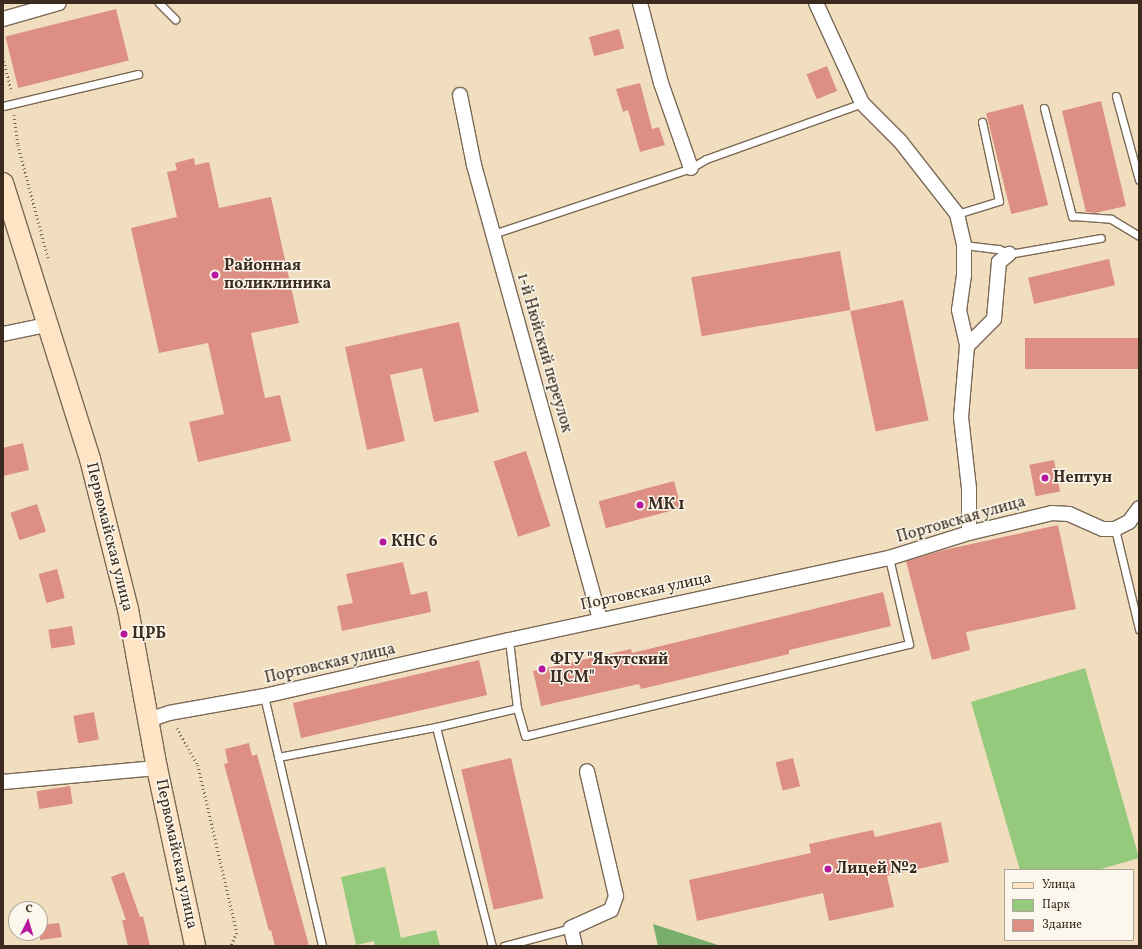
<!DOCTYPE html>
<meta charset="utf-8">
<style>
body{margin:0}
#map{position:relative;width:1142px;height:949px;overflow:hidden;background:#f0debe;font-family:Vollkorn,serif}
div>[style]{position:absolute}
.green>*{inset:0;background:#95ca7c}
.forest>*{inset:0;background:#78ae6c}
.building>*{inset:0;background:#dd8f84;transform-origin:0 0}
.path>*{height:2.5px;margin-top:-1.25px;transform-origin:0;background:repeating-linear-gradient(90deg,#7a6956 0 1px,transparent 0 4px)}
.roads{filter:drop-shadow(1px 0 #7a6956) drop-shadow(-1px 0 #7a6956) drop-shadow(0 1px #7a6956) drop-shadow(0 -1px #7a6956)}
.service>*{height:7px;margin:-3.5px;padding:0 3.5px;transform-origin:3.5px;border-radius:3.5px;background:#fff}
.minor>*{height:14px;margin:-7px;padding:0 7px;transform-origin:7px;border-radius:7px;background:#fff}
.secondary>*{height:20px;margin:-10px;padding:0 10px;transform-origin:10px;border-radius:10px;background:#ffe4c6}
.dots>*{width:11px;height:11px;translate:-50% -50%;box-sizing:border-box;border:2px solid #fbf7ec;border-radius:50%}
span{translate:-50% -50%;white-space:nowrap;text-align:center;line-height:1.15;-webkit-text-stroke:3px #fbf7ec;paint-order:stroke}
.poi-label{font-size:16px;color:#3b2a1e;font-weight:700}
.left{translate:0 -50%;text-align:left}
.street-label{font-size:16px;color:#3b2a1e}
.frame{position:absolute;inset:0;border:4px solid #3b2a1e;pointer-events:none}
.legend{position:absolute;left:1004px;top:869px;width:130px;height:72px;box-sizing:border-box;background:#fbf7ec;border:1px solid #aea59a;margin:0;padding:5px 7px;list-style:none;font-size:12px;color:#3b2a1e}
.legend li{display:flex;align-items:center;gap:8px;height:20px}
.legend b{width:20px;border:1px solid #aea59a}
.north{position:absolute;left:8px;top:901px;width:40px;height:40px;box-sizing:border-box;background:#fbf7ec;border:1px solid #aea59a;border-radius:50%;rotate:5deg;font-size:11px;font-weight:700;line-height:16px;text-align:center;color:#3b2a1e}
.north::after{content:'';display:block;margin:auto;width:14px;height:18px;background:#b5179e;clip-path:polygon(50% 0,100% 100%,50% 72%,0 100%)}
</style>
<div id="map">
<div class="green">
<div style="clip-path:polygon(1085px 668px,1139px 858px,1098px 870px,1020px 870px,971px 702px)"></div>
<div style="clip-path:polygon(385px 867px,401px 938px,436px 930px,440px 946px,375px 946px,374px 941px,356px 945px,341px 877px)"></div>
</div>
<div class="forest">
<div style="clip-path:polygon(653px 924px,721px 946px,658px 946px)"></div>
</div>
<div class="building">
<div style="left:116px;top:9px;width:53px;height:114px;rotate:76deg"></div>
<div style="left:619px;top:29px;width:20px;height:31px;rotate:75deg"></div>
<div style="left:827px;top:66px;width:27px;height:22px;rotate:68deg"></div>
<div style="clip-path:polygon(640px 83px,652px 129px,659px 127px,665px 145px,640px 152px,628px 110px,623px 112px,616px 89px)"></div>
<div style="clip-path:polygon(1101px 101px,1126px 206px,1095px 213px,1086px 212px,1062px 111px)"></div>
<div style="left:1023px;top:104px;width:104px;height:38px;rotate:76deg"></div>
<div style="clip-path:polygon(194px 158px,195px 165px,209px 162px,219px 208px,271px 197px,299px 323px,251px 333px,265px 398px,280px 395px,291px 441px,198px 462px,189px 422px,224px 414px,208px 343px,159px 353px,131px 228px,177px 217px,167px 172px,177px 170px,175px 163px)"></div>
<div style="left:840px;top:251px;width:60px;height:151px;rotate:80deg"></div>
<div style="left:1109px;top:259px;width:27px;height:83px;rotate:77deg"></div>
<div style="left:903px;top:300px;width:123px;height:54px;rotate:78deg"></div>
<div style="clip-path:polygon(459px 322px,479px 412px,434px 422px,422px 368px,390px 375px,405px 441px,367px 450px,345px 347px)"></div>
<div style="left:1139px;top:338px;width:31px;height:114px;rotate:90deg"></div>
<div style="clip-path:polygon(23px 443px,29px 470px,3px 476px,3px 448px)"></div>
<div style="left:526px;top:451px;width:79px;height:34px;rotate:72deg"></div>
<div style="left:1054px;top:460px;width:32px;height:25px;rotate:79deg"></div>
<div style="left:674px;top:481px;width:28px;height:78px;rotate:75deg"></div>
<div style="left:37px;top:504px;width:29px;height:28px;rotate:72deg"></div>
<div style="clip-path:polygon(1058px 525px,1076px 609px,966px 632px,970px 650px,932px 660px,906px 561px,944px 550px)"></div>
<div style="clip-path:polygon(403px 562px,411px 595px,427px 591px,431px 612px,342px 631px,337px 606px,353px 603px,346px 574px)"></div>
<div style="left:57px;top:569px;width:30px;height:19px;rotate:75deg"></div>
<div style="clip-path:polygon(883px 592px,891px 626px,789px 650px,789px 654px,641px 689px,639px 684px,541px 706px,533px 671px,631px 649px,632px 653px)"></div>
<div style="left:72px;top:626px;width:19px;height:24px;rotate:81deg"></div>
<div style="left:479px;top:660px;width:36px;height:191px;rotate:77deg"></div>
<div style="left:94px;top:712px;width:28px;height:21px;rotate:80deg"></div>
<div style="clip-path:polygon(249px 743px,252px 756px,257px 754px,309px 946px,275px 946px,271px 930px,269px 931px,224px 764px,228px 763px,225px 749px)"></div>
<div style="left:511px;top:758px;width:144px;height:51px;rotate:77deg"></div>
<div style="left:793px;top:758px;width:29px;height:18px;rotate:76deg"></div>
<div style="left:70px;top:786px;width:18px;height:34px;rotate:81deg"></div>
<div style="clip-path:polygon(941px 822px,949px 862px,887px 876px,894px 907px,829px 921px,823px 893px,697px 921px,689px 880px,811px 853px,809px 844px,873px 830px,875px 837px)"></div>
<div style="clip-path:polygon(124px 872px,140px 917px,143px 916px,150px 946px,128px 946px,122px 920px,126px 920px,111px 877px)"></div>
<div style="clip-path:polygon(59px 923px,62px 937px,40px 940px,40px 925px)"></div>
</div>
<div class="path">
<div style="left:3px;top:57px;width:36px;rotate:76deg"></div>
<div style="left:14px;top:115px;width:30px;rotate:82deg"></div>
<div style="left:18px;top:145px;width:120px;rotate:75deg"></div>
<div style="left:177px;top:728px;width:43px;rotate:60.4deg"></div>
<div style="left:198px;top:765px;width:172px;rotate:76.9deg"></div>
<div style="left:237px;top:933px;width:14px;rotate:115deg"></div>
</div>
<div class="roads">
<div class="service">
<div style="left:159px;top:3px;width:23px;rotate:45deg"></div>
<div style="left:1116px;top:96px;width:87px;rotate:74.7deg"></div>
<div style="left:3px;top:106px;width:139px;rotate:-13.3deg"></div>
<div style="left:1044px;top:108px;width:112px;rotate:75.5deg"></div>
<div style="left:1072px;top:216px;width:39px;rotate:4deg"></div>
<div style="left:1111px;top:219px;width:33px;rotate:31deg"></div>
<div style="left:957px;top:214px;width:44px;rotate:-17.2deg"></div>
<div style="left:999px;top:201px;width:81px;rotate:-102.1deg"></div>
<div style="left:493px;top:234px;width:209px;rotate:-18.4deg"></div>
<div style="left:691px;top:168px;width:17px;rotate:-31deg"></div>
<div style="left:706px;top:159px;width:166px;rotate:-19.7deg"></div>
<div style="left:964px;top:245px;width:35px;rotate:7deg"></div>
<div style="left:999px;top:249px;width:11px;rotate:27deg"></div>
<div style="left:1009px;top:254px;width:93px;rotate:-9.9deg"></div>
<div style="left:1115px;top:529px;width:103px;rotate:76.5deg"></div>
<div style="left:509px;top:640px;width:68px;rotate:83.3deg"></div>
<div style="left:517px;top:708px;width:29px;rotate:74deg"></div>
<div style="left:525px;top:736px;width:395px;rotate:-13.5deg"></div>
<div style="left:909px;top:644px;width:88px;rotate:-103.1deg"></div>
<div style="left:264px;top:696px;width:257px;rotate:76.9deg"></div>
<div style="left:436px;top:727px;width:226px;rotate:75.7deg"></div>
<div style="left:278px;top:757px;width:161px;rotate:-10.8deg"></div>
<div style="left:436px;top:727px;width:83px;rotate:-13.2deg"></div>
<div style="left:504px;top:946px;width:69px;rotate:-15deg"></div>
</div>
<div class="minor">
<div style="left:640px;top:3px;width:83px;rotate:75.3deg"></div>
<div style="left:661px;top:83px;width:90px;rotate:70.6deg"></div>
<div style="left:816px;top:3px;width:110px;rotate:65.3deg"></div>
<div style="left:862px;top:103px;width:54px;rotate:45deg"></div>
<div style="left:900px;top:141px;width:93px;rotate:52deg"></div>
<div style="left:957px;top:214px;width:32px;rotate:77deg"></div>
<div style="left:964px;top:245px;width:30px;rotate:90deg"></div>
<div style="left:964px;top:275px;width:35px;rotate:98deg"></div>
<div style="left:959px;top:310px;width:37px;rotate:77deg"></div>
<div style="left:967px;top:346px;width:71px;rotate:94.8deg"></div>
<div style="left:961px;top:417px;width:71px;rotate:83.6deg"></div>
<div style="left:969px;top:488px;width:45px;rotate:90deg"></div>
<div style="left:3px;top:19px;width:58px;rotate:-15.9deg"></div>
<div style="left:460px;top:95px;width:71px;rotate:78.7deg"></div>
<div style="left:474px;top:165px;width:471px;rotate:74.5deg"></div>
<div style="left:3px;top:334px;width:44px;rotate:-11.8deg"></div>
<div style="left:967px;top:346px;width:38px;rotate:-45deg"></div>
<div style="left:994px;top:319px;width:57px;rotate:-85deg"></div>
<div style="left:999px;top:262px;width:13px;rotate:-39deg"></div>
<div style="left:148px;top:720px;width:22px;rotate:-18deg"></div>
<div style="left:169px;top:713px;width:97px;rotate:-10.1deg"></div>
<div style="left:264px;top:696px;width:251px;rotate:-12.9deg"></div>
<div style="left:509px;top:640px;width:389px;rotate:-12.2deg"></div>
<div style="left:889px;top:558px;width:84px;rotate:-17.4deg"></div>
<div style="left:969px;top:533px;width:85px;rotate:-13.5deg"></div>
<div style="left:1052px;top:513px;width:17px;rotate:3deg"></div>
<div style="left:1069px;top:514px;width:37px;rotate:24deg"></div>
<div style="left:1103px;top:529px;width:12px"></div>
<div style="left:1115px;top:529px;width:16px;rotate:-27deg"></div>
<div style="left:1129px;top:522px;width:17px;rotate:-54deg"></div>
<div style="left:3px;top:782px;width:155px;rotate:-5.2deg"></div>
<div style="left:575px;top:946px;width:18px;rotate:-103deg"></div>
<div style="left:571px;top:928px;width:44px;rotate:-24.2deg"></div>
<div style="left:611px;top:910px;width:15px;rotate:-70deg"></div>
<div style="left:616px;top:896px;width:128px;rotate:-103.1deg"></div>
</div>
<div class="secondary">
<div style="left:3px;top:183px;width:289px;rotate:72.5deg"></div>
<div style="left:90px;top:459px;width:155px;rotate:75.8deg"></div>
<div style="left:128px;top:609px;width:162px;rotate:79.7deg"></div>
<div style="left:157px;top:768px;width:182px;rotate:77.9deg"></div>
</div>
</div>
<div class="dots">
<div style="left:215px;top:275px;background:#b5179e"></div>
<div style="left:1045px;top:478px;background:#b5179e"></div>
<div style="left:640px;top:505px;background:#b5179e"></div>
<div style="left:383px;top:542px;background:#b5179e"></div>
<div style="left:124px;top:634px;background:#b5179e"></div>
<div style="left:542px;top:669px;background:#b5179e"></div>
<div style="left:828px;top:869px;background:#b5179e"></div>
</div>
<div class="poi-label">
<span class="left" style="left:224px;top:275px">Районная<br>поликлиника</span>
<span class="left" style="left:1053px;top:478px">Нептун</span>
<span class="left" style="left:648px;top:505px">МК 1</span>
<span class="left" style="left:391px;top:542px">КНС 6</span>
<span class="left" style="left:132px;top:634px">ЦРБ</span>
<span class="left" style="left:550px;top:669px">ФГУ "Якутский<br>ЦСМ"</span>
<span class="left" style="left:836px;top:869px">Лицей №2</span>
</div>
<div class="street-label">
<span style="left:544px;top:353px;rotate:74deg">1-й Нюйский переулок</span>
<span style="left:961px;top:520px;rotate:-16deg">Портовская улица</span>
<span style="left:109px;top:537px;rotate:76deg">Первомайская улица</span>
<span style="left:646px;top:592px;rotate:-12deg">Портовская улица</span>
<span style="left:330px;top:664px;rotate:-13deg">Портовская улица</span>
<span style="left:176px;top:854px;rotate:78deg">Первомайская улица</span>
</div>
<div class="frame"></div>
<ul class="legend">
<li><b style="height:5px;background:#ffe4c6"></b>Улица</li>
<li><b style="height:11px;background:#95ca7c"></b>Парк</li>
<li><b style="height:11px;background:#dd8f84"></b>Здание</li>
</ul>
<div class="north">С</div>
</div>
